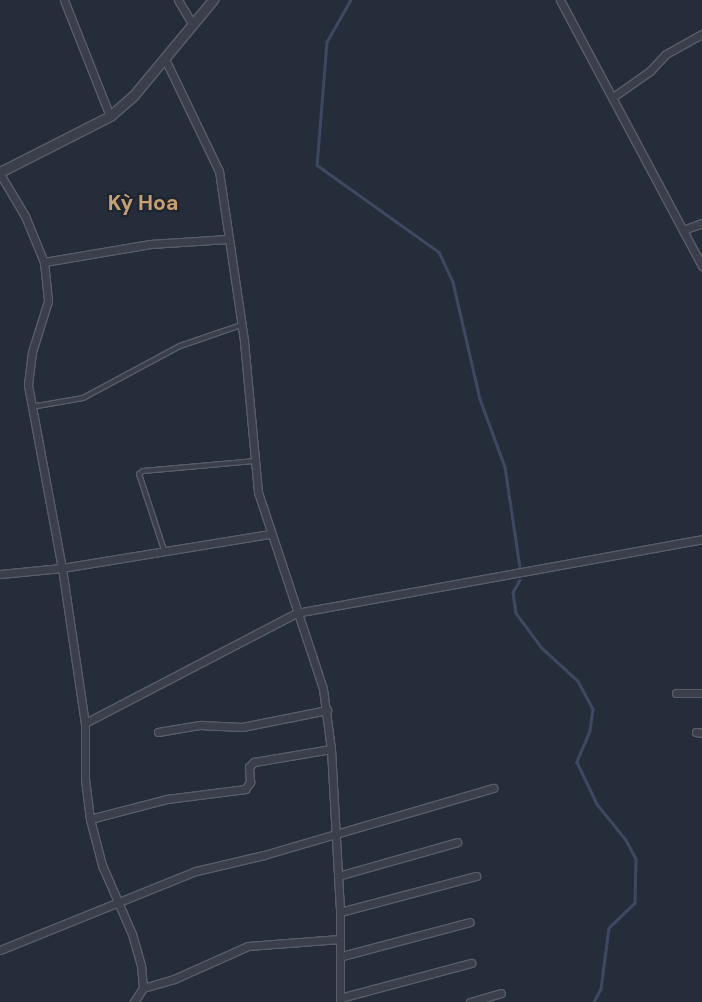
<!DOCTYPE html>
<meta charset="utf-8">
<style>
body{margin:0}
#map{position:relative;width:702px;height:1002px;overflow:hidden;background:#262d3a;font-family:"DM Sans",sans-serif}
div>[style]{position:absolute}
.stream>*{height:2.5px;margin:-1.25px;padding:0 1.25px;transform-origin:1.25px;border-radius:1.25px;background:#3e4961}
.roads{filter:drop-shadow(1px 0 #585d69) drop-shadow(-1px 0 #585d69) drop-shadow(0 1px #585d69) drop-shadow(0 -1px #585d69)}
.service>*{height:4px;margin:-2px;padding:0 2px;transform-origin:2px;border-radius:2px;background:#3a3f4b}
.minor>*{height:7px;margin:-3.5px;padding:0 3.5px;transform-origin:3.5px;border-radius:3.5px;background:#3a3f4b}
.tertiary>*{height:9px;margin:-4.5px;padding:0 4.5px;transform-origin:4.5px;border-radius:4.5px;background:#3a3f4b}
span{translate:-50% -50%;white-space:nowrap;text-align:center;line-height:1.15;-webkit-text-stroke:4.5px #1f2430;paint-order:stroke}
.district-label{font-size:21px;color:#c8a06f;font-weight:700}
</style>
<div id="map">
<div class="stream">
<div style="left:351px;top:0;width:48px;rotate:119.7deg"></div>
<div style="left:327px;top:42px;width:123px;rotate:94.6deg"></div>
<div style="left:317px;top:165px;width:150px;rotate:35.5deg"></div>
<div style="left:439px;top:252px;width:33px;rotate:65deg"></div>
<div style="left:453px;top:282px;width:120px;rotate:77deg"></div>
<div style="left:480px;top:399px;width:72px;rotate:69.8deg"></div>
<div style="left:505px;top:467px;width:101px;rotate:81.5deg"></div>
<div style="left:520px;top:580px;width:14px;rotate:120deg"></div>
<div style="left:513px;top:592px;width:21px;rotate:82deg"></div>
<div style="left:516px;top:613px;width:44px;rotate:53.4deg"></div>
<div style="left:542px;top:648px;width:49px;rotate:42.5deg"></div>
<div style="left:578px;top:681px;width:32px;rotate:62deg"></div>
<div style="left:593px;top:709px;width:22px;rotate:98deg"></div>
<div style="left:590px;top:731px;width:34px;rotate:113deg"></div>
<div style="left:577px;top:762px;width:47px;rotate:64.5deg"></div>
<div style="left:597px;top:804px;width:46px;rotate:51.1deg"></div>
<div style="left:626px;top:840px;width:21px;rotate:62deg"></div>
<div style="left:636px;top:859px;width:44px;rotate:91.3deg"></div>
<div style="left:635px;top:903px;width:36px;rotate:136deg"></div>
<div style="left:609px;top:928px;width:62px;rotate:97.5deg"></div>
<div style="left:601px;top:989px;width:15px;rotate:118deg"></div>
</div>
<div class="roads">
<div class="service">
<div style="left:31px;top:407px;width:53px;rotate:-9.8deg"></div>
<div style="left:83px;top:398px;width:110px;rotate:-28.2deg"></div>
<div style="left:180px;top:346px;width:65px;rotate:-19deg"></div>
<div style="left:165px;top:553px;width:83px;rotate:-108.2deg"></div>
<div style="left:139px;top:474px;width:5px;rotate:-37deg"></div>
<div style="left:143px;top:471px;width:111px;rotate:-5.1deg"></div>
</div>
<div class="minor">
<div style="left:64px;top:0;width:125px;rotate:68.4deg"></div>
<div style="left:178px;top:0;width:29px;rotate:59deg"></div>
<div style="left:560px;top:0;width:302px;rotate:61.9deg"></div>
<div style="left:165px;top:59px;width:124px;rotate:64.3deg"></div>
<div style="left:219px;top:171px;width:172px;rotate:81.6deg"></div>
<div style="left:244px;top:341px;width:152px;rotate:84.7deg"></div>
<div style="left:258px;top:492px;width:207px;rotate:71.7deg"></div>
<div style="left:323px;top:689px;width:61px;rotate:82.4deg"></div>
<div style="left:331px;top:749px;width:163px;rotate:86.8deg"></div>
<div style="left:340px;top:912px;width:90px;rotate:90deg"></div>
<div style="left:613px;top:97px;width:45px;rotate:-35.1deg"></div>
<div style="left:650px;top:71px;width:23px;rotate:-47deg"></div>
<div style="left:666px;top:54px;width:41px;rotate:-29.1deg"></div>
<div style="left:0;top:174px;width:49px;rotate:59.2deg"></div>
<div style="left:25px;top:216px;width:50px;rotate:67.6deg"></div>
<div style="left:44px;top:262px;width:39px;rotate:84deg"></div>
<div style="left:48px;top:301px;width:53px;rotate:107.4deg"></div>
<div style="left:32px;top:352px;width:33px;rotate:97deg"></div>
<div style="left:28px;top:385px;width:186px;rotate:79.5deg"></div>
<div style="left:62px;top:568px;width:157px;rotate:81.6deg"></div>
<div style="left:85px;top:723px;width:56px;rotate:90deg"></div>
<div style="left:85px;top:779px;width:40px;rotate:82.9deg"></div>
<div style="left:90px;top:819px;width:48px;rotate:75.4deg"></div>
<div style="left:102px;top:865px;width:75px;rotate:66.5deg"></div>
<div style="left:132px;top:934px;width:32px;rotate:74deg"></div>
<div style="left:141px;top:965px;width:23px;rotate:85deg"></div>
<div style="left:143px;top:988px;width:17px;rotate:123deg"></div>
<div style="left:683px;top:230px;width:20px;rotate:-20deg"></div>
<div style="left:44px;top:262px;width:108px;rotate:-9.6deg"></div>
<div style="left:150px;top:244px;width:78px;rotate:-3.7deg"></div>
<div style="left:0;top:574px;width:62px;rotate:-5.5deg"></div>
<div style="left:62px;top:568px;width:211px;rotate:-9.3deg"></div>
<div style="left:676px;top:693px;width:26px"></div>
<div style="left:85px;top:723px;width:238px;rotate:-27.5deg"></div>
<div style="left:296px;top:613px;width:413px;rotate:-10.3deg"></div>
<div style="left:158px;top:732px;width:43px;rotate:-9.5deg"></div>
<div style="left:200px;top:725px;width:42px;rotate:2.7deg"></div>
<div style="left:242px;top:727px;width:87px;rotate:-11.3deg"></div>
<div style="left:696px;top:732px;width:6px;rotate:9deg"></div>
<div style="left:90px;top:819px;width:80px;rotate:-14.6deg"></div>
<div style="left:167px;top:799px;width:79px;rotate:-7.3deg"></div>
<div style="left:245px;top:789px;width:9px;rotate:-54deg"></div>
<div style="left:250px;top:782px;width:15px;rotate:-94deg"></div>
<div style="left:249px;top:767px;width:7px;rotate:-45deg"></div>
<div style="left:254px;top:762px;width:78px;rotate:-9.6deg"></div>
<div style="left:338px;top:876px;width:124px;rotate:-15.9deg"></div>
<div style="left:340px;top:912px;width:141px;rotate:-14.8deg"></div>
<div style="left:0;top:950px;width:211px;rotate:-22deg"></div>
<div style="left:196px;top:871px;width:70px;rotate:-13.2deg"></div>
<div style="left:264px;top:855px;width:239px;rotate:-16.3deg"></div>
<div style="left:342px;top:956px;width:132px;rotate:-14.9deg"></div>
<div style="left:143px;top:988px;width:32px;rotate:-16deg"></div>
<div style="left:174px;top:979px;width:81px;rotate:-24deg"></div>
<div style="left:248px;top:946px;width:92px;rotate:-4.4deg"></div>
<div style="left:340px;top:998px;width:136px;rotate:-15deg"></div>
<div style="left:470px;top:1002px;width:32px;rotate:-16deg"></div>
</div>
<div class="tertiary">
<div style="left:0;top:172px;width:123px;rotate:-27deg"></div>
<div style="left:110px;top:116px;width:32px;rotate:-41deg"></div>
<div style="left:134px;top:95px;width:124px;rotate:-50.3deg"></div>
</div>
</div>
<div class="district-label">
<span style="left:143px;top:203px">Kỳ Hoa</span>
</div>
</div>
